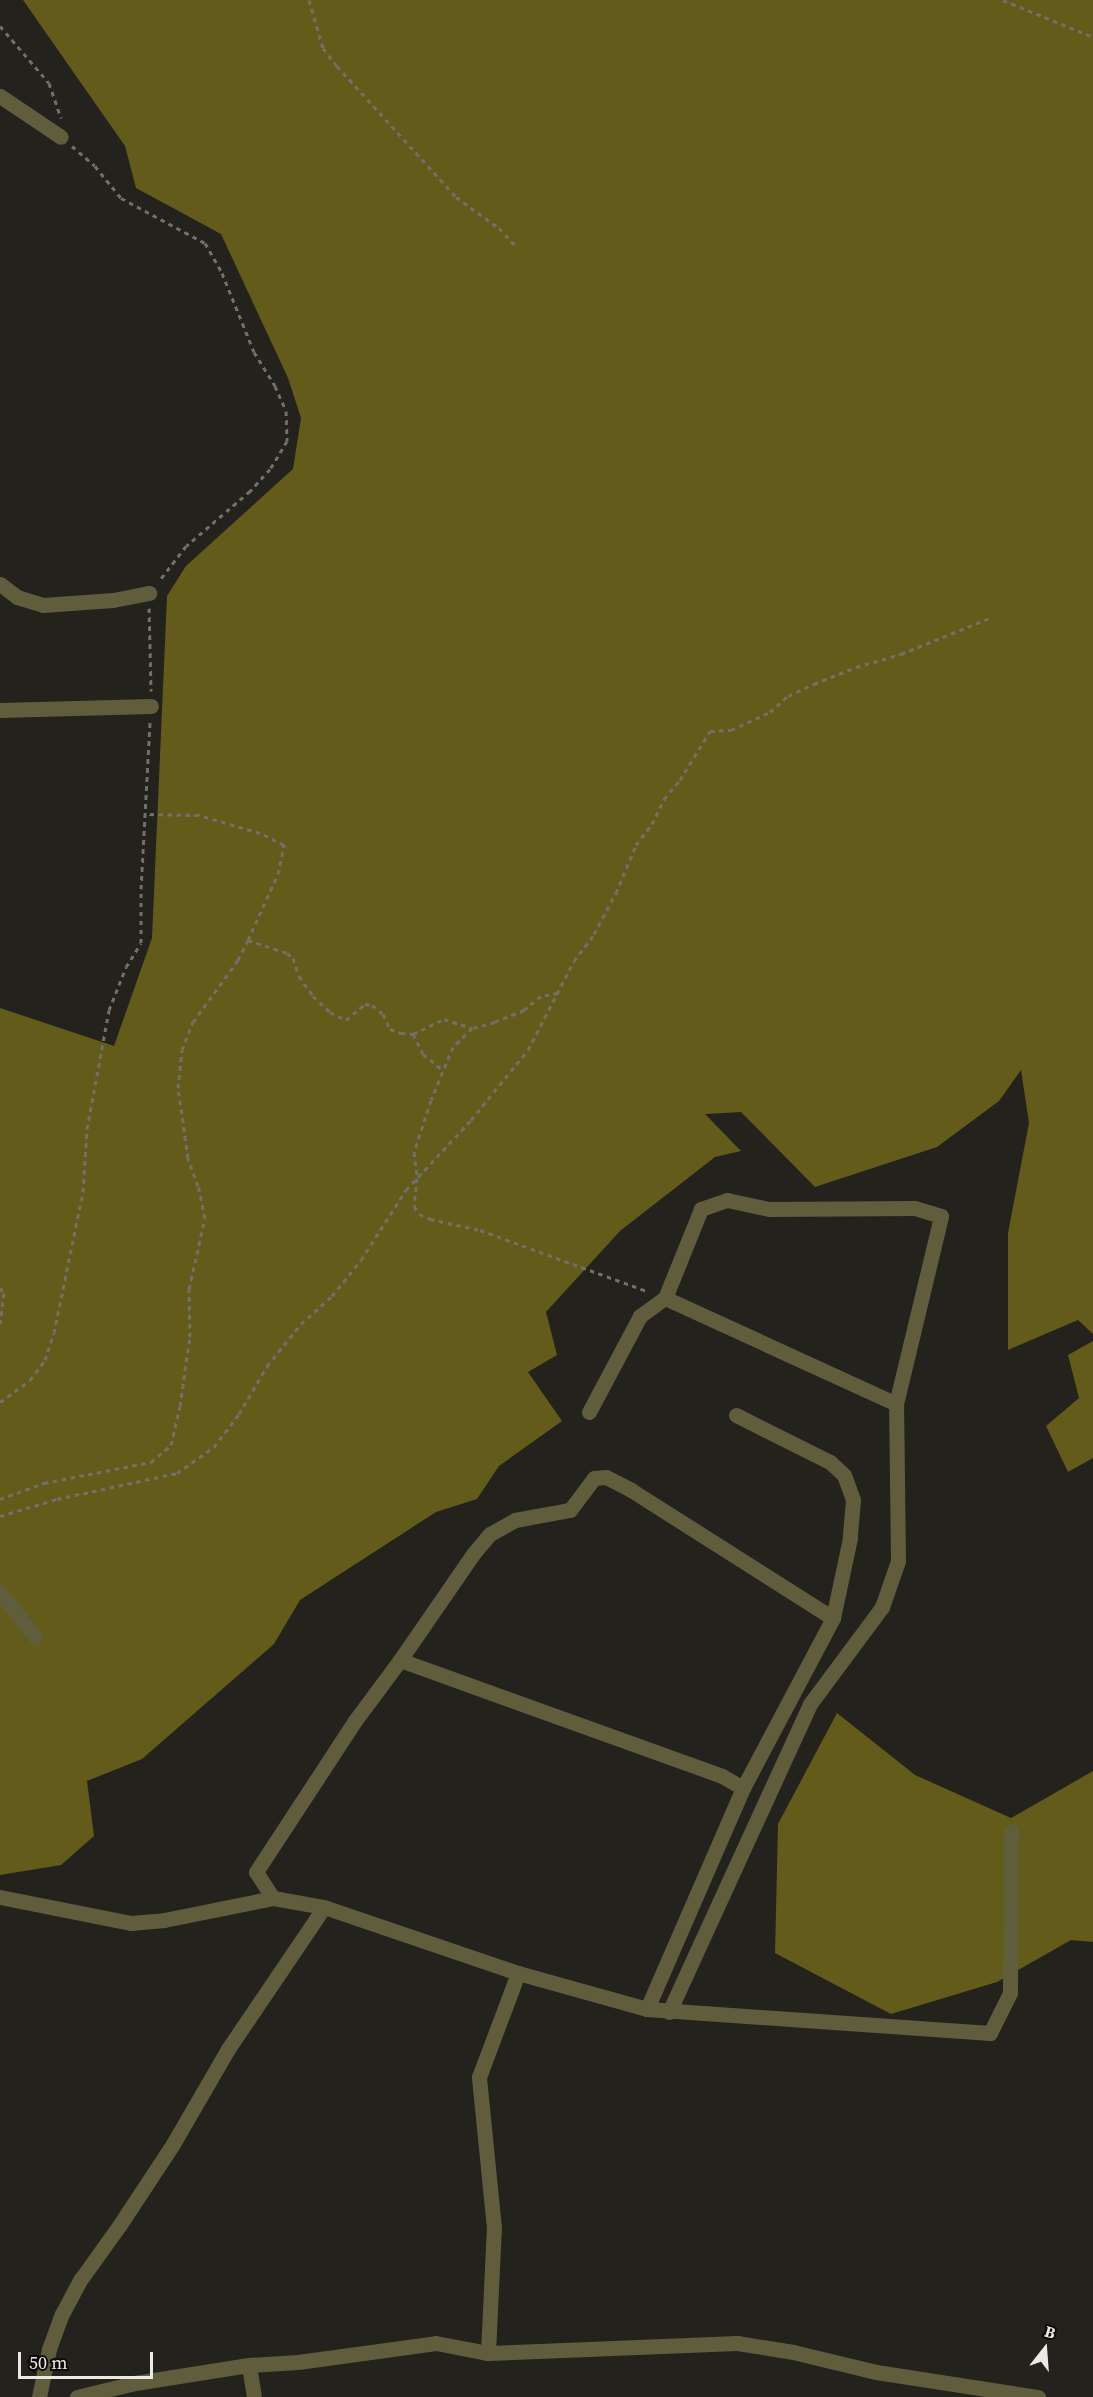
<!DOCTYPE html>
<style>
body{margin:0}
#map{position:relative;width:1093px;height:2397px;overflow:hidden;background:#23221c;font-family:"Source Serif 4",serif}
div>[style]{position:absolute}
.forest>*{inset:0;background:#635b1a}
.path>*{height:3px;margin-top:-1.5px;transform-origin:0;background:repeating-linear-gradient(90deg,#71706a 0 4.5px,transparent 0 9px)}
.street>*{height:15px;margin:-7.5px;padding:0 7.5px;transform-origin:7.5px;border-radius:7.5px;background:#605d3d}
span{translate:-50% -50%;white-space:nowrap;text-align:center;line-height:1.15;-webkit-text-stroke:6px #0c0b09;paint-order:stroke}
.north{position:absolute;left:1015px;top:2319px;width:60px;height:60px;-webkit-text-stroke:4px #0c0b09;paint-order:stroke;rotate:17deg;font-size:16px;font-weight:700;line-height:24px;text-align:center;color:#eae9e5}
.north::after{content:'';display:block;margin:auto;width:21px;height:27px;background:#eae9e5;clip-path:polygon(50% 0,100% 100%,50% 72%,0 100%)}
.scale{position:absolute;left:18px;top:2352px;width:135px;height:27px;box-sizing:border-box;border:3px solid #eae9e5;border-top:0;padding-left:8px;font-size:18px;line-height:21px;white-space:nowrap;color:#eae9e5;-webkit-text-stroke:4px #0c0b09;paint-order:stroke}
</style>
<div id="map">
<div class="forest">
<div style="clip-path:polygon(23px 0,1093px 0,1093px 1334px,1078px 1320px,1008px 1350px,1008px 1233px,1029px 1123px,1021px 1070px,999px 1101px,937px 1147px,815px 1187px,741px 1112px,705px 1114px,741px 1151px,715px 1157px,620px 1231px,546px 1312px,557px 1355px,528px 1372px,562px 1421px,499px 1466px,477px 1499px,436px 1512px,300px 1600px,274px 1644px,142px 1759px,87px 1781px,94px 1836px,61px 1865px,0 1875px,0 1008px,114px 1046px,152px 938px,167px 596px,186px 566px,293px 469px,301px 418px,288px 378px,221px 234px,136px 188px,125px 146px)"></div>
<div style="clip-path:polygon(1093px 1341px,1093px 1458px,1068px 1472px,1046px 1426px,1079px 1398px,1068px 1355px)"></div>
<div style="clip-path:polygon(837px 1713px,915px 1775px,1011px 1818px,1093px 1771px,1093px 1942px,1071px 1940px,997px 1982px,891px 2014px,775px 1953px,778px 1824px)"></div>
</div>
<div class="path">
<div style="left:309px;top:0;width:50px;rotate:73.7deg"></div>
<div style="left:323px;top:48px;width:23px;rotate:52deg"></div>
<div style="left:337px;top:66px;width:177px;rotate:47.7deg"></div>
<div style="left:456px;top:197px;width:53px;rotate:35.8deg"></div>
<div style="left:499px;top:228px;width:26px;rotate:47deg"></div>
<div style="left:1003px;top:0;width:97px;rotate:22.3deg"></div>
<div style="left:0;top:26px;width:75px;rotate:49.3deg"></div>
<div style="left:49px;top:83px;width:37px;rotate:71deg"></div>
<div style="left:72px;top:146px;width:30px;rotate:41deg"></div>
<div style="left:95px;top:166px;width:41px;rotate:50.9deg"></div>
<div style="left:121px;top:198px;width:95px;rotate:28.2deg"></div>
<div style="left:205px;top:243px;width:34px;rotate:60deg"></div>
<div style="left:222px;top:273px;width:85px;rotate:67.9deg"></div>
<div style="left:254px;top:352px;width:40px;rotate:58deg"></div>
<div style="left:275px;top:386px;width:27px;rotate:66deg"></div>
<div style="left:286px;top:411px;width:30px;rotate:88deg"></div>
<div style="left:287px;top:441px;width:33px;rotate:121deg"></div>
<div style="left:270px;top:469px;width:30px;rotate:132deg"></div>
<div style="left:250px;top:491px;width:84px;rotate:139.3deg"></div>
<div style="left:186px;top:546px;width:44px;rotate:127.6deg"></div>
<div style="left:149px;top:608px;width:83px;rotate:88.6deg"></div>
<div style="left:248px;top:940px;width:41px;rotate:18.4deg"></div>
<div style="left:287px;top:953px;width:8px;rotate:40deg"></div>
<div style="left:293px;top:958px;width:19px;rotate:72deg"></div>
<div style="left:299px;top:976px;width:24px;rotate:55deg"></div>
<div style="left:313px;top:996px;width:23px;rotate:43deg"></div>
<div style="left:330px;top:1012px;width:18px;rotate:27deg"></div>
<div style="left:346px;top:1020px;width:25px;rotate:-40deg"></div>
<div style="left:365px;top:1004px;width:7px;rotate:8deg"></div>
<div style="left:372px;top:1005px;width:14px;rotate:39deg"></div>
<div style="left:383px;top:1014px;width:17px;rotate:65deg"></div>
<div style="left:390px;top:1029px;width:12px;rotate:20deg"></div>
<div style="left:401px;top:1033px;width:12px;rotate:5deg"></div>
<div style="left:413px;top:1034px;width:34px;rotate:-26deg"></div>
<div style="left:444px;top:1019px;width:29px;rotate:18deg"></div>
<div style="left:558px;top:993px;width:17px;rotate:170deg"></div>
<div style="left:541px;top:996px;width:22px;rotate:141deg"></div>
<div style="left:524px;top:1010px;width:31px;rotate:158deg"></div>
<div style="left:495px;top:1022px;width:24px;rotate:165deg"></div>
<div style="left:472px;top:1028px;width:27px;rotate:135deg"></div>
<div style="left:453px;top:1047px;width:57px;rotate:112.5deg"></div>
<div style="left:431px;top:1100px;width:55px;rotate:108.1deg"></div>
<div style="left:414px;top:1152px;width:26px;rotate:83deg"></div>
<div style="left:417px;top:1178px;width:28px;rotate:96deg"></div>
<div style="left:414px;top:1206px;width:9px;rotate:58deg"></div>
<div style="left:419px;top:1214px;width:12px;rotate:24deg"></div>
<div style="left:430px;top:1219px;width:51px;rotate:12.4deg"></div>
<div style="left:480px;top:1230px;width:178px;rotate:20.1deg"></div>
<div style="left:413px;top:1034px;width:22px;rotate:63deg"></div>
<div style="left:423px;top:1054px;width:26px;rotate:39deg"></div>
<div style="left:0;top:1288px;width:6px;rotate:51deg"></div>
<div style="left:4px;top:1293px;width:31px;rotate:97deg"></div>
<div style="left:0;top:1402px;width:37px;rotate:-36deg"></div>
<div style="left:30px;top:1380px;width:25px;rotate:-53deg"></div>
<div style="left:45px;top:1360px;width:28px;rotate:-72deg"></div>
<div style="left:54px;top:1333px;width:144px;rotate:-78.4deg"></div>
<div style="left:83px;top:1192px;width:63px;rotate:-86.4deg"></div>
<div style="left:87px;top:1129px;width:121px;rotate:-79.5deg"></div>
<div style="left:109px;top:1010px;width:46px;rotate:-68.4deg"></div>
<div style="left:126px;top:967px;width:28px;rotate:-58deg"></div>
<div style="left:141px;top:943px;width:54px;rotate:-90deg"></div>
<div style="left:141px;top:889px;width:167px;rotate:-86.9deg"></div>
<div style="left:0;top:1499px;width:47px;rotate:-20deg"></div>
<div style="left:44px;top:1483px;width:109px;rotate:-11.1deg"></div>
<div style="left:151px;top:1462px;width:26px;rotate:-40deg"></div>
<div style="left:171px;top:1445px;width:40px;rotate:-77deg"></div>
<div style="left:180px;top:1406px;width:70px;rotate:-81.8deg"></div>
<div style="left:190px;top:1337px;width:48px;rotate:-91.2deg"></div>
<div style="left:189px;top:1289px;width:73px;rotate:-77.3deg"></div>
<div style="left:205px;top:1218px;width:33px;rotate:-102deg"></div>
<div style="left:198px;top:1186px;width:30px;rotate:-110deg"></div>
<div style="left:188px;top:1158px;width:71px;rotate:-98.1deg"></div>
<div style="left:178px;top:1088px;width:38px;rotate:-84deg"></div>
<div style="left:182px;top:1050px;width:30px;rotate:-69deg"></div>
<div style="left:193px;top:1022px;width:77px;rotate:-54deg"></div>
<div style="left:238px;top:960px;width:22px;rotate:-63deg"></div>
<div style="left:248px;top:940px;width:72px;rotate:-65.6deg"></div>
<div style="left:278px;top:874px;width:30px;rotate:-78deg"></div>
<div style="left:284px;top:845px;width:27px;rotate:-153deg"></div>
<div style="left:260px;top:833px;width:64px;rotate:-163.6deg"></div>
<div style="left:199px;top:815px;width:52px;rotate:-178.9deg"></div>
<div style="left:0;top:1516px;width:59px;rotate:-16.6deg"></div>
<div style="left:57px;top:1499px;width:123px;rotate:-12.2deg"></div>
<div style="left:177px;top:1473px;width:45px;rotate:-35.1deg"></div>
<div style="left:214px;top:1447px;width:41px;rotate:-52.9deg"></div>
<div style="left:239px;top:1414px;width:56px;rotate:-59.7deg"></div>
<div style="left:267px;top:1366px;width:54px;rotate:-51deg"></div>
<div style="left:301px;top:1324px;width:42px;rotate:-42.1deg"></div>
<div style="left:332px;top:1296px;width:46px;rotate:-51.1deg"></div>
<div style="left:361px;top:1260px;width:83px;rotate:-57.3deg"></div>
<div style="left:406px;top:1190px;width:96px;rotate:-47.1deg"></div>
<div style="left:471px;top:1120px;width:90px;rotate:-50.8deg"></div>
<div style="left:528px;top:1050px;width:100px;rotate:-62.7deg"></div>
<div style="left:574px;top:961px;width:34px;rotate:-53deg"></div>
<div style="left:594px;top:934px;width:47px;rotate:-61.8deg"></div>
<div style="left:616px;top:893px;width:52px;rotate:-67.4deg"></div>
<div style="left:636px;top:845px;width:26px;rotate:-53deg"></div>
<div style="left:652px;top:824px;width:28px;rotate:-64deg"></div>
<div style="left:664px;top:799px;width:25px;rotate:-50deg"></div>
<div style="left:680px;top:780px;width:57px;rotate:-58.5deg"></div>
<div style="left:710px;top:731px;width:21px;rotate:-3deg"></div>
<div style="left:731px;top:730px;width:43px;rotate:-24.8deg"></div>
<div style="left:770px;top:712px;width:24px;rotate:-42deg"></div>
<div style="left:788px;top:696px;width:29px;rotate:-25deg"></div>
<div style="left:814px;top:684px;width:45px;rotate:-22deg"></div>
<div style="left:856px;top:667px;width:47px;rotate:-16.1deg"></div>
<div style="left:901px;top:654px;width:98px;rotate:-22.1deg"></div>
</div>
<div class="street">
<div style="left:0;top:96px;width:73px;rotate:33.9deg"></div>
<div style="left:0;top:584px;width:21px;rotate:37deg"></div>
<div style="left:17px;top:597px;width:27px;rotate:17deg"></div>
<div style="left:43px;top:605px;width:70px;rotate:-4.1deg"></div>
<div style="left:113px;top:600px;width:37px;rotate:-11deg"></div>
<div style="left:0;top:710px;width:151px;rotate:-1.5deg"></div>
<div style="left:589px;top:1412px;width:109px;rotate:-62deg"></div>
<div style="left:640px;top:1316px;width:31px;rotate:-36deg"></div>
<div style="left:736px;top:1415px;width:105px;rotate:26.6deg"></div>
<div style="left:830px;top:1462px;width:19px;rotate:43deg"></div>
<div style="left:844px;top:1475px;width:27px;rotate:70deg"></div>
<div style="left:853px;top:1500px;width:38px;rotate:95deg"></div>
<div style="left:850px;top:1538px;width:82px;rotate:102deg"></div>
<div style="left:0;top:1592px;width:57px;rotate:52.1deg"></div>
<div style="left:400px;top:1660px;width:342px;rotate:19.8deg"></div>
<div style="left:722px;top:1776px;width:24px;rotate:30deg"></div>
<div style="left:0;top:1897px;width:134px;rotate:11.2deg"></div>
<div style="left:131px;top:1923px;width:33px;rotate:-5deg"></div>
<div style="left:164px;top:1920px;width:111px;rotate:-11.4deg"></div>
<div style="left:273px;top:1898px;width:52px;rotate:10deg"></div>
<div style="left:273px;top:1898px;width:31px;rotate:-123deg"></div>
<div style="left:256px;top:1872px;width:179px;rotate:-56.8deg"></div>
<div style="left:354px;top:1722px;width:77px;rotate:-53.4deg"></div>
<div style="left:400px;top:1660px;width:129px;rotate:-55.4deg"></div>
<div style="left:473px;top:1554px;width:26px;rotate:-50deg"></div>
<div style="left:490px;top:1534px;width:29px;rotate:-29deg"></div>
<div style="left:515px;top:1520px;width:56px;rotate:-10.3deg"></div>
<div style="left:570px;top:1510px;width:40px;rotate:-53deg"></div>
<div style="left:594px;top:1478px;width:12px;rotate:-5deg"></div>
<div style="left:606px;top:1477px;width:28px;rotate:27deg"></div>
<div style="left:631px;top:1490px;width:239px;rotate:32.4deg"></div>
<div style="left:833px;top:1618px;width:192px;rotate:117.9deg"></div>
<div style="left:743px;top:1788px;width:241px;rotate:113.5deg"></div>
<div style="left:669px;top:2012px;width:339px;rotate:-65.4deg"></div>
<div style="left:810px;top:1704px;width:121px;rotate:-53.4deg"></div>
<div style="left:882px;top:1607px;width:49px;rotate:-70.8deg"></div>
<div style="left:898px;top:1561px;width:157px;rotate:-90.7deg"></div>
<div style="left:896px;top:1404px;width:193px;rotate:-76.5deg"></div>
<div style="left:941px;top:1216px;width:27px;rotate:-163deg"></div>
<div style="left:915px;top:1208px;width:146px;rotate:179.6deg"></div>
<div style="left:769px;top:1209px;width:43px;rotate:-167.9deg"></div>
<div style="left:727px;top:1200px;width:28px;rotate:161deg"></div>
<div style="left:701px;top:1209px;width:96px;rotate:112deg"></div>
<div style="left:665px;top:1298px;width:254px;rotate:24.6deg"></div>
<div style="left:488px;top:2353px;width:125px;rotate:-87.3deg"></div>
<div style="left:494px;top:2228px;width:152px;rotate:-95.7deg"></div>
<div style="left:479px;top:2077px;width:111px;rotate:-69.4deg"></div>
<div style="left:39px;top:2397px;width:49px;rotate:-78.2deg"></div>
<div style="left:49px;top:2349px;width:37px;rotate:-70deg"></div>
<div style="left:62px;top:2314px;width:40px;rotate:-62deg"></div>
<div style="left:81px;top:2279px;width:65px;rotate:-54.4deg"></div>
<div style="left:119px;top:2226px;width:98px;rotate:-56.6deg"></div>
<div style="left:173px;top:2144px;width:110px;rotate:-59.9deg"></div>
<div style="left:228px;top:2049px;width:171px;rotate:-55.9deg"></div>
<div style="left:324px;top:1907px;width:205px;rotate:18.8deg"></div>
<div style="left:518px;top:1973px;width:134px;rotate:15.6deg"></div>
<div style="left:647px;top:2009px;width:344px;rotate:4deg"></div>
<div style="left:990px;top:2033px;width:45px;rotate:-63.4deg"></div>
<div style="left:1010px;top:1993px;width:162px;rotate:-89.6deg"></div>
<div style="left:77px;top:2397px;width:60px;rotate:-13.6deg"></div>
<div style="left:135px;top:2383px;width:115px;rotate:-9deg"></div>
<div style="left:254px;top:2397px;width:32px;rotate:-99deg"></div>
<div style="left:249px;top:2365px;width:49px;rotate:-3.5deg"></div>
<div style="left:298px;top:2362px;width:139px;rotate:-7.8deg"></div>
<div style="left:436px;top:2343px;width:53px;rotate:10.9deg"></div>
<div style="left:488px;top:2353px;width:249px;rotate:-2.3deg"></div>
<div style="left:737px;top:2343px;width:57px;rotate:9.1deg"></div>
<div style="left:793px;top:2352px;width:85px;rotate:13.5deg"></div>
<div style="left:876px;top:2372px;width:164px;rotate:8.8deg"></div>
</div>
<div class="north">B</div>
<div class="scale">50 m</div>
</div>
